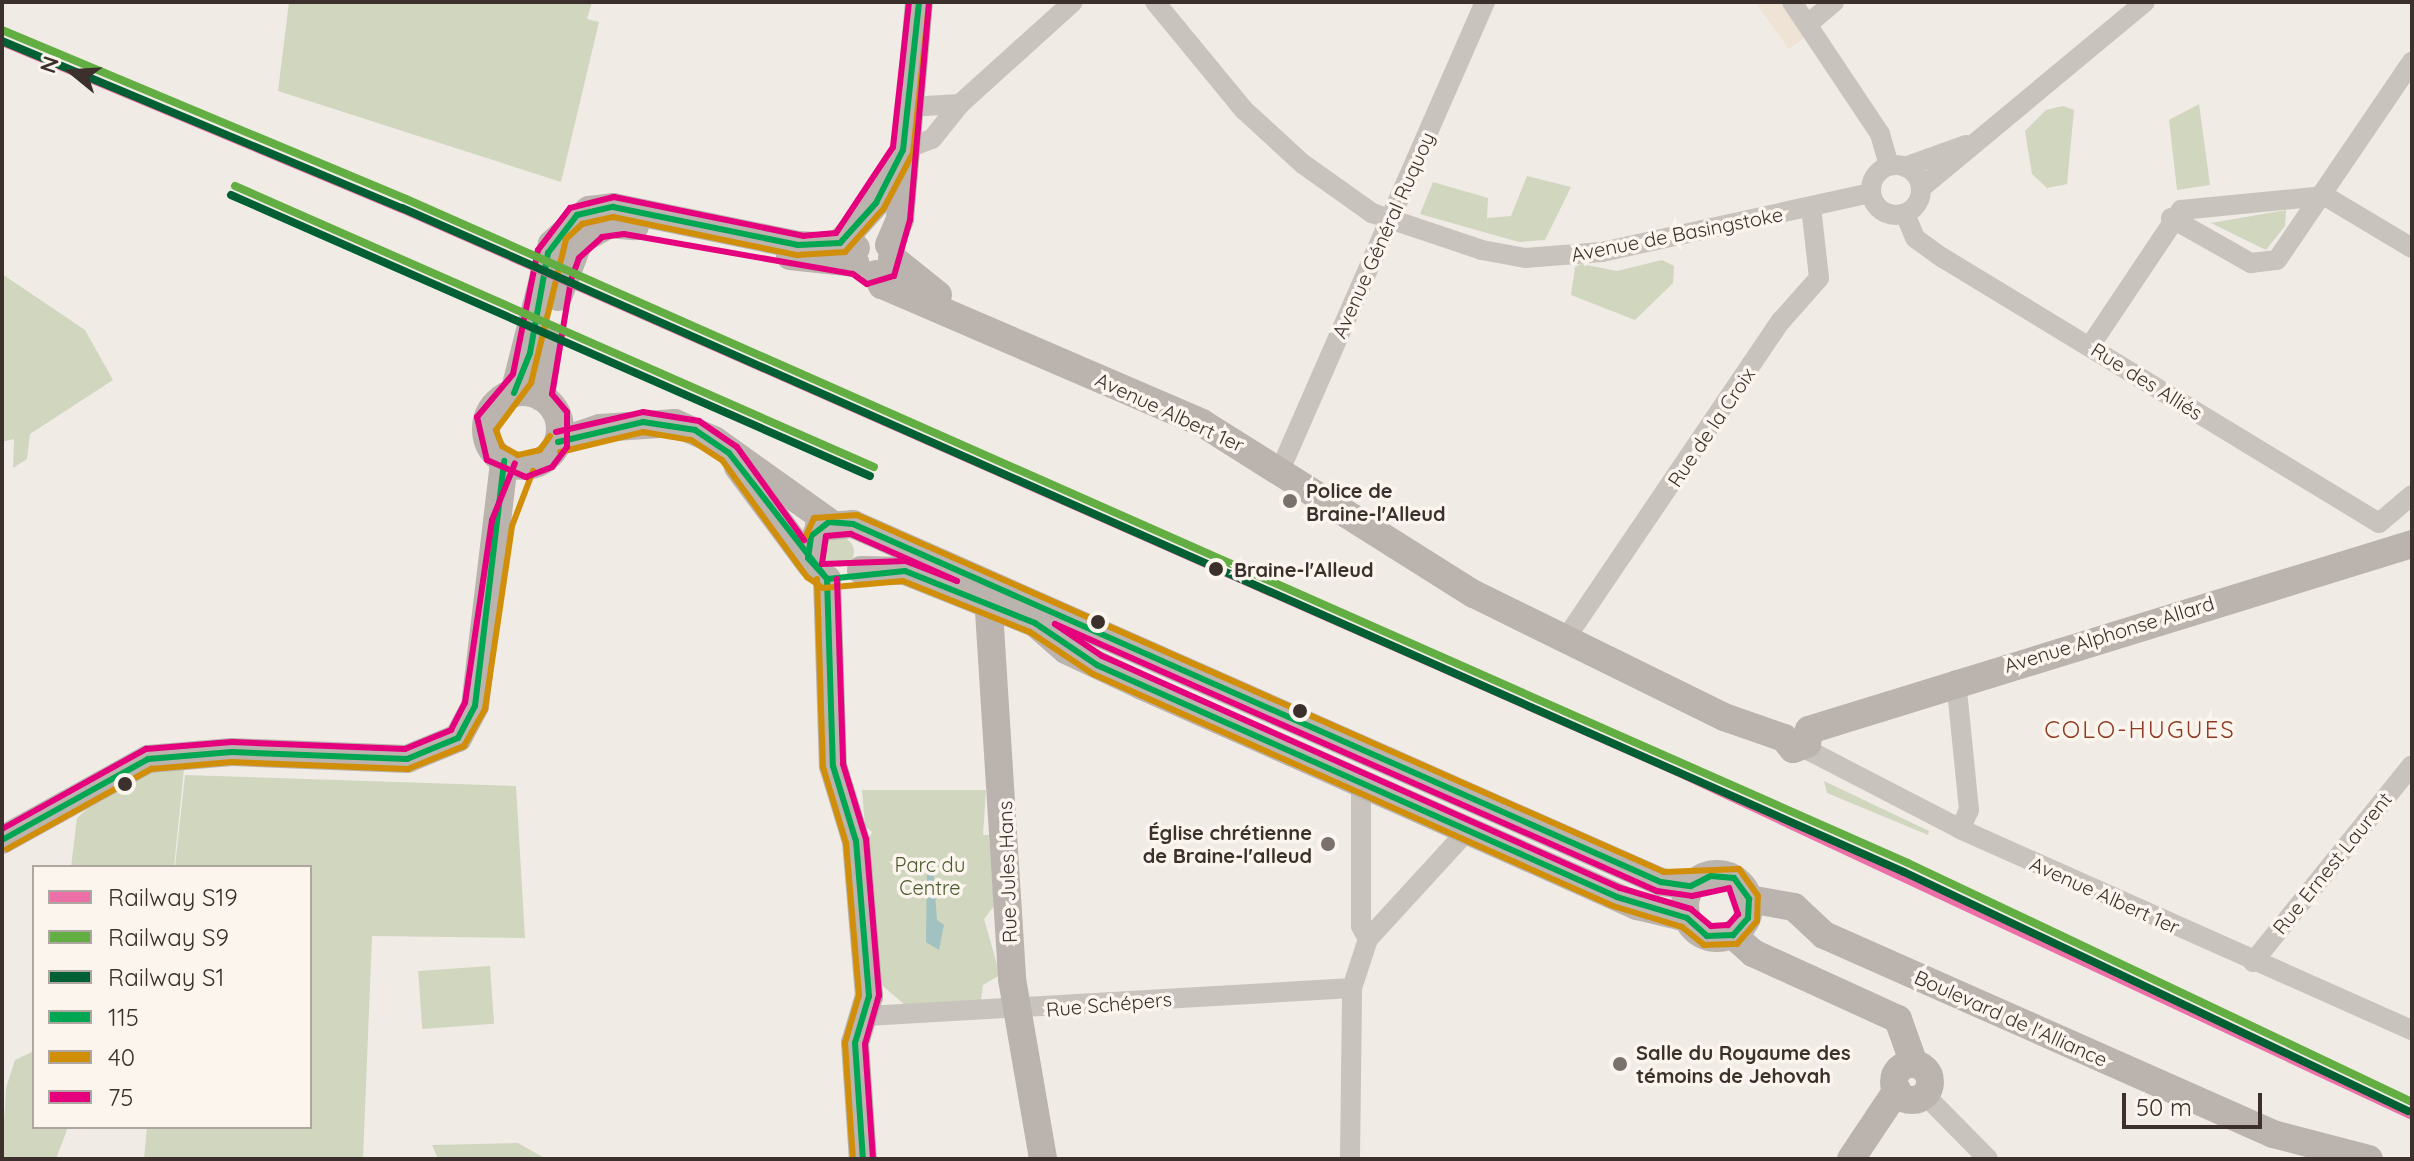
<!DOCTYPE html>
<meta charset="utf-8">
<style>
body{margin:0}
#map{position:relative;width:2414px;height:1161px;overflow:hidden;background:#f0ebe5;font-family:Quicksand,sans-serif}
div>[style]{position:absolute}
.green>*{inset:0;background:#d1d6bf;transform-origin:0 0}
.round{border-radius:50%}
.plaza>*{inset:0;background:#eee3d5}
.water>*{inset:0;background:#a1c2c1}
.street>*{height:20px;margin:-10px;padding:0 10px;transform-origin:10px;border-radius:10px;background:#c9c3be}
.street>.ring{margin:-10px;padding:0;box-sizing:content-box;background:none;border:20px solid #c9c3be;border-radius:50%}
.secondary>*{height:28px;margin:-14px;padding:0 14px;transform-origin:14px;border-radius:14px;background:#bab3ae}
.secondary>.ring{margin:-14px;padding:0;box-sizing:content-box;background:none;border:28px solid #bab3ae;border-radius:50%}
.bus-1>*{height:6px;margin:-3px;padding:0 3px;transform-origin:3px;border-radius:3px;background:#00a651}
.bus-2>*{height:6px;margin:-3px;padding:0 3px;transform-origin:3px;border-radius:3px;background:#d18e09}
.bus-3>*{height:6px;margin:-3px;padding:0 3px;transform-origin:3px;border-radius:3px;background:#e5007d}
.rail-1>*{height:8px;margin:-4px;padding:0 4px;transform-origin:4px;border-radius:4px;background:#ed6fa7}
.rail-2>*{height:8px;margin:-4px;padding:0 4px;transform-origin:4px;border-radius:4px;background:#63ae42}
.rail-3>*{height:8px;margin:-4px;padding:0 4px;transform-origin:4px;border-radius:4px;background:#005f33}
.dots>*{width:22px;height:22px;translate:-50% -50%;box-sizing:border-box;border:4px solid #fbf5ee;border-radius:50%}
span{translate:-50% -50%;white-space:nowrap;text-align:center;line-height:1.15;-webkit-text-stroke:7px #fbf5ee;paint-order:stroke}
.street-label{font-size:20px;color:#3b302b}
.poi-label{font-size:20px;color:#3b302b;font-weight:700}
.left{translate:0 -50%;text-align:left}
.right{translate:-100% -50%;text-align:right}
.stop-label{font-size:20px;color:#3b302b;font-weight:700}
.park-label{font-size:20px;color:#4a5a2e}
.quarter-label{font-size:24px;color:#8c3b22;letter-spacing:2px}
.frame{position:absolute;inset:0;border:4px solid #3b302b;pointer-events:none}
.legend{position:absolute;left:32px;top:865px;width:280px;height:264px;box-sizing:border-box;background:#fbf5ee;border:2px solid #aea6a0;margin:0;padding:10px 14px;list-style:none;font-size:24px;color:#3b302b}
.legend li{display:flex;align-items:center;gap:16px;height:40px}
.legend b{width:40px;border:2px solid #aea6a0}
.north{position:absolute;left:32px;top:32px;width:80px;height:80px;-webkit-text-stroke:6px #fbf5ee;paint-order:stroke;rotate:288deg;font-size:22px;font-weight:700;line-height:32px;text-align:center;color:#3b302b}
.north::after{content:'';display:block;margin:auto;width:28px;height:36px;background:#3b302b;clip-path:polygon(50% 0,100% 100%,50% 72%,0 100%)}
.scale{position:absolute;left:2122px;top:1093px;width:140px;height:36px;box-sizing:border-box;border:4px solid #3b302b;border-top:0;padding-left:10px;font-size:24px;line-height:28px;white-space:nowrap;color:#3b302b;-webkit-text-stroke:6px #fbf5ee;paint-order:stroke}
</style>
<div id="map">
<div class="green">
<div style="clip-path:polygon(289px 2px,592px 2px,587px 19px,599px 22px,561px 182px,278px 91px)"></div>
<div style="clip-path:polygon(2199px 104px,2210px 185px,2177px 190px,2169px 120px)"></div>
<div style="clip-path:polygon(2063px 106px,2074px 110px,2067px 184px,2047px 188px,2032px 174px,2025px 131px,2046px 110px)"></div>
<div style="clip-path:polygon(1527px 176px,1571px 187px,1545px 240px,1519px 242px,1420px 214px,1433px 182px,1488px 198px,1487px 218px,1511px 216px)"></div>
<div style="clip-path:polygon(2286px 210px,2285px 226px,2266px 250px,2211px 223px)"></div>
<div style="clip-path:polygon(1662px 260px,1674px 266px,1673px 283px,1635px 320px,1571px 295px,1575px 267px,1581px 264px,1617px 271px)"></div>
<div style="clip-path:polygon(2px 274px,85px 330px,113px 380px,30px 434px,27px 459px,13px 468px,14px 439px,2px 442px)"></div>
<div class="round" style="left:824px;top:537px;width:30px;height:30px"></div>
<div style="clip-path:polygon(184px 769px,174px 867px,71px 867px,77px 818px,125px 775px)"></div>
<div style="clip-path:polygon(185px 775px,516px 786px,525px 938px,372px 936px,363px 1159px,144px 1159px,147px 1127px,310px 1127px,310px 867px,175px 867px)"></div>
<div style="clip-path:polygon(1824px 781px,1929px 831px,1928px 835px,1827px 793px)"></div>
<div style="clip-path:polygon(862px 790px,986px 790px,983px 835px,989px 835px,994px 906px,984px 919px,1000px 975px,983px 985px,981px 1000px,906px 1006px,876px 980px,866px 845px,872px 832px,865px 826px)"></div>
<div style="left:490px;top:966px;width:58px;height:72px;rotate:86deg"></div>
<div style="clip-path:polygon(34px 1051px,34px 1127px,68px 1127px,56px 1159px,2px 1159px,6px 1088px,15px 1060px)"></div>
<div style="clip-path:polygon(518px 1143px,546px 1159px,438px 1159px,432px 1145px)"></div>
</div>
<div class="plaza">
<div style="clip-path:polygon(1755px 2px,1802px 2px,1820px 26px,1789px 49px)"></div>
</div>
<div class="water">
<div style="clip-path:polygon(927px 866px,933px 866px,937px 920px,944px 925px,939px 950px,926px 942px)"></div>
</div>
<div class="street">
<div style="left:1155px;top:2px;width:140px;rotate:50.5deg"></div>
<div style="left:1244px;top:110px;width:80px;rotate:42.5deg"></div>
<div style="left:1303px;top:164px;width:85px;rotate:35.4deg"></div>
<div style="left:1372px;top:213px;width:116px;rotate:18.6deg"></div>
<div style="left:1482px;top:250px;width:44px;rotate:10.5deg"></div>
<div style="left:1525px;top:258px;width:77px;rotate:-4.5deg"></div>
<div style="left:1602px;top:252px;width:275px;rotate:-12.4deg"></div>
<div style="left:1792px;top:2px;width:159px;rotate:56.3deg"></div>
<div style="left:1880px;top:134px;width:33px;rotate:74deg"></div>
<div style="left:1808px;top:24px;width:34px;rotate:-40deg"></div>
<div style="left:909px;top:107px;width:51px;rotate:-3.4deg"></div>
<div style="left:903px;top:150px;width:31px;rotate:-21deg"></div>
<div style="left:932px;top:139px;width:45px;rotate:-51.3deg"></div>
<div style="left:960px;top:104px;width:152px;rotate:-42.1deg"></div>
<div class="ring" style="left:1871px;top:165px;width:30px;height:30px"></div>
<div style="left:1905px;top:167px;width:65px;rotate:-19.8deg"></div>
<div style="left:1921px;top:188px;width:291px;rotate:-39.7deg"></div>
<div style="left:1905px;top:214px;width:26px;rotate:67deg"></div>
<div style="left:1915px;top:238px;width:34px;rotate:36deg"></div>
<div style="left:1943px;top:258px;width:510px;rotate:31.29deg"></div>
<div style="left:2171px;top:218px;width:92px;rotate:29.4deg"></div>
<div style="left:2251px;top:263px;width:26px;rotate:-7deg"></div>
<div style="left:2277px;top:260px;width:240px;rotate:-55.8deg"></div>
<div style="left:2090px;top:346px;width:164px;rotate:-56.2deg"></div>
<div style="left:2181px;top:210px;width:145px;rotate:-5.6deg"></div>
<div style="left:2325px;top:196px;width:101px;rotate:30.9deg"></div>
<div style="left:1281px;top:468px;width:509px;rotate:-66.36deg"></div>
<div style="left:2379px;top:523px;width:43px;rotate:-40.3deg"></div>
<div style="left:1566px;top:638px;width:383px;rotate:-55.9deg"></div>
<div style="left:1781px;top:321px;width:57px;rotate:-48.5deg"></div>
<div style="left:1819px;top:278px;width:71px;rotate:-96.4deg"></div>
<div style="left:1956px;top:680px;width:131px;rotate:84.3deg"></div>
<div style="left:1969px;top:810px;width:21px;rotate:115deg"></div>
<div style="left:1804px;top:748px;width:176px;rotate:27.4deg"></div>
<div style="left:1960px;top:829px;width:495px;rotate:24deg"></div>
<div style="left:1361px;top:782px;width:144px;rotate:90deg"></div>
<div style="left:1361px;top:926px;width:15px;rotate:62deg"></div>
<div style="left:1368px;top:939px;width:148px;rotate:-47.5deg"></div>
<div style="left:2253px;top:962px;width:253px;rotate:-51.1deg"></div>
<div style="left:867px;top:1016px;width:486px;rotate:-3.3deg"></div>
<div style="left:1924px;top:1094px;width:91px;rotate:45.4deg"></div>
<div style="left:1350px;top:1159px;width:171px;rotate:-89.3deg"></div>
<div style="left:1352px;top:988px;width:52px;rotate:-71.9deg"></div>
</div>
<div class="secondary">
<div style="left:840px;top:243px;width:54px;rotate:-48deg"></div>
<div style="left:876px;top:203px;width:50px;rotate:-62.4deg"></div>
<div style="left:889px;top:245px;width:28px;rotate:-67deg"></div>
<div style="left:900px;top:219px;width:218px;rotate:-85deg"></div>
<div style="left:790px;top:256px;width:66px;rotate:6.1deg"></div>
<div style="left:892px;top:258px;width:59px;rotate:38.8deg"></div>
<div style="left:876px;top:274px;width:13px;rotate:61deg"></div>
<div style="left:882px;top:285px;width:348px;rotate:23.3deg"></div>
<div style="left:1202px;top:423px;width:321px;rotate:32.2deg"></div>
<div style="left:1474px;top:594px;width:279px;rotate:26.2deg"></div>
<div style="left:1724px;top:717px;width:64px;rotate:19.3deg"></div>
<div style="left:1784px;top:738px;width:14px;rotate:51deg"></div>
<div style="left:1793px;top:749px;width:15px;rotate:-20deg"></div>
<div style="left:1807px;top:744px;width:14px;rotate:-82deg"></div>
<div style="left:558px;top:297px;width:60px;rotate:-69.4deg"></div>
<div style="left:579px;top:241px;width:35px;rotate:-29deg"></div>
<div style="left:610px;top:224px;width:25px;rotate:5deg"></div>
<div class="ring" style="left:486px;top:392px;width:46px;height:46px"></div>
<div style="left:514px;top:393px;width:154px;rotate:-75.7deg"></div>
<div style="left:552px;top:244px;width:50px;rotate:-42.6deg"></div>
<div style="left:589px;top:210px;width:24px;rotate:-7deg"></div>
<div style="left:613px;top:207px;width:189px;rotate:11.6deg"></div>
<div style="left:798px;top:245px;width:58px;rotate:3deg"></div>
<div style="left:541px;top:397px;width:60px;rotate:-81.3deg"></div>
<div style="left:558px;top:442px;width:44px;rotate:-18.4deg"></div>
<div style="left:600px;top:428px;width:75px;rotate:-3.8deg"></div>
<div style="left:675px;top:423px;width:43px;rotate:23.6deg"></div>
<div style="left:714px;top:440px;width:141px;rotate:35.5deg"></div>
<div style="left:738px;top:467px;width:122px;rotate:53.3deg"></div>
<div style="left:808px;top:558px;width:33px;rotate:-70deg"></div>
<div style="left:819px;top:527px;width:34px;rotate:-5deg"></div>
<div style="left:853px;top:524px;width:884px;rotate:23.9deg"></div>
<div style="left:1661px;top:882px;width:30px;rotate:8deg"></div>
<div style="left:861px;top:570px;width:44px;rotate:1.3deg"></div>
<div style="left:905px;top:571px;width:140px;rotate:21.8deg"></div>
<div style="left:1035px;top:623px;width:41px;rotate:41.1deg"></div>
<div style="left:1066px;top:650px;width:84px;rotate:25.3deg"></div>
<div style="left:1142px;top:686px;width:542px;rotate:23.96deg"></div>
<div style="left:1637px;top:906px;width:51px;rotate:13.5deg"></div>
<div style="left:827px;top:579px;width:187px;rotate:88.2deg"></div>
<div style="left:833px;top:766px;width:78px;rotate:73deg"></div>
<div style="left:856px;top:841px;width:156px;rotate:85.2deg"></div>
<div style="left:869px;top:996px;width:49px;rotate:106.6deg"></div>
<div style="left:855px;top:1043px;width:116px;rotate:86.1deg"></div>
<div style="left:988px;top:595px;width:385px;rotate:86.4deg"></div>
<div style="left:1012px;top:979px;width:183px;rotate:80.2deg"></div>
<div style="left:1809px;top:730px;width:631px;rotate:-17.14deg"></div>
<div style="left:2px;top:840px;width:167px;rotate:-29deg"></div>
<div style="left:148px;top:759px;width:84px;rotate:-4.8deg"></div>
<div style="left:232px;top:752px;width:175px;rotate:2.3deg"></div>
<div style="left:407px;top:759px;width:55px;rotate:-22.4deg"></div>
<div style="left:458px;top:738px;width:36px;rotate:-62deg"></div>
<div style="left:475px;top:706px;width:247px;rotate:-83.2deg"></div>
<div class="ring" style="left:1685px;top:874px;width:36px;height:36px"></div>
<div style="left:1749px;top:899px;width:46px;rotate:10.1deg"></div>
<div style="left:1794px;top:907px;width:41px;rotate:43deg"></div>
<div style="left:1824px;top:935px;width:491px;rotate:23.9deg"></div>
<div style="left:2273px;top:1134px;width:99px;rotate:14.6deg"></div>
<div style="left:1733px;top:935px;width:27px;rotate:42deg"></div>
<div style="left:1753px;top:953px;width:159px;rotate:24.5deg"></div>
<div style="left:1898px;top:1019px;width:48px;rotate:70.4deg"></div>
<div class="ring" style="left:1894px;top:1064px;width:8px;height:8px"></div>
<div style="left:1851px;top:1159px;width:83px;rotate:-56.3deg"></div>
</div>
<div class="bus-1">
<div style="left:514px;top:393px;width:43px;rotate:-68.2deg"></div>
<div style="left:530px;top:353px;width:102px;rotate:-79.8deg"></div>
<div style="left:548px;top:253px;width:48px;rotate:-52.7deg"></div>
<div style="left:577px;top:215px;width:37px;rotate:-13deg"></div>
<div style="left:613px;top:207px;width:189px;rotate:11.6deg"></div>
<div style="left:798px;top:245px;width:42px;rotate:-2.7deg"></div>
<div style="left:840px;top:243px;width:54px;rotate:-48deg"></div>
<div style="left:876px;top:203px;width:59px;rotate:-63deg"></div>
<div style="left:903px;top:150px;width:149px;rotate:-83.8deg"></div>
<div style="left:558px;top:442px;width:87px;rotate:-13.2deg"></div>
<div style="left:643px;top:422px;width:53px;rotate:8.7deg"></div>
<div style="left:695px;top:430px;width:41px;rotate:34.1deg"></div>
<div style="left:729px;top:453px;width:160px;rotate:52.1deg"></div>
<div style="left:829px;top:522px;width:24px;rotate:5deg"></div>
<div style="left:853px;top:524px;width:884px;rotate:23.9deg"></div>
<div style="left:1661px;top:882px;width:30px;rotate:8deg"></div>
<div style="left:1691px;top:886px;width:22px;rotate:-27deg"></div>
<div style="left:1711px;top:876px;width:23px;rotate:5deg"></div>
<div style="left:1734px;top:878px;width:26px;rotate:54deg"></div>
<div style="left:1749px;top:899px;width:19px;rotate:93deg"></div>
<div style="left:1748px;top:918px;width:23px;rotate:131deg"></div>
<div style="left:1733px;top:935px;width:26px;rotate:178deg"></div>
<div style="left:1707px;top:936px;width:27px;rotate:-138deg"></div>
<div style="left:1687px;top:918px;width:73px;rotate:-163.3deg"></div>
<div style="left:1617px;top:897px;width:569px;rotate:-155.96deg"></div>
<div style="left:1097px;top:665px;width:75px;rotate:-145.9deg"></div>
<div style="left:1035px;top:623px;width:140px;rotate:-158.2deg"></div>
<div style="left:905px;top:571px;width:78px;rotate:174.1deg"></div>
<div style="left:827px;top:579px;width:28px;rotate:-132deg"></div>
<div style="left:808px;top:558px;width:22px;rotate:-82deg"></div>
<div style="left:811px;top:536px;width:23px;rotate:-38deg"></div>
<div style="left:827px;top:579px;width:187px;rotate:88.2deg"></div>
<div style="left:833px;top:766px;width:78px;rotate:73deg"></div>
<div style="left:856px;top:841px;width:156px;rotate:85.2deg"></div>
<div style="left:869px;top:996px;width:49px;rotate:106.6deg"></div>
<div style="left:855px;top:1043px;width:116px;rotate:86.1deg"></div>
<div style="left:2px;top:840px;width:167px;rotate:-29deg"></div>
<div style="left:148px;top:759px;width:84px;rotate:-4.8deg"></div>
<div style="left:232px;top:752px;width:175px;rotate:2.3deg"></div>
<div style="left:407px;top:759px;width:55px;rotate:-22.4deg"></div>
<div style="left:458px;top:738px;width:36px;rotate:-62deg"></div>
<div style="left:475px;top:706px;width:247px;rotate:-83.2deg"></div>
</div>
<div class="bus-2">
<div style="left:550px;top:436px;width:17px;rotate:126deg"></div>
<div style="left:540px;top:450px;width:23px;rotate:167deg"></div>
<div style="left:518px;top:455px;width:18px;rotate:-151deg"></div>
<div style="left:502px;top:446px;width:17px;rotate:-111deg"></div>
<div style="left:496px;top:430px;width:59px;rotate:-53.3deg"></div>
<div style="left:531px;top:383px;width:148px;rotate:-76.3deg"></div>
<div style="left:566px;top:239px;width:22px;rotate:-43deg"></div>
<div style="left:582px;top:224px;width:32px;rotate:-13deg"></div>
<div style="left:613px;top:217px;width:188px;rotate:11.7deg"></div>
<div style="left:797px;top:255px;width:48px;rotate:-3.6deg"></div>
<div style="left:845px;top:252px;width:59px;rotate:-48.4deg"></div>
<div style="left:884px;top:208px;width:62px;rotate:-62.2deg"></div>
<div style="left:913px;top:153px;width:151px;rotate:-83.9deg"></div>
<div style="left:560px;top:452px;width:85px;rotate:-13.5deg"></div>
<div style="left:643px;top:432px;width:49px;rotate:9.5deg"></div>
<div style="left:691px;top:440px;width:37px;rotate:33deg"></div>
<div style="left:722px;top:460px;width:145px;rotate:54deg"></div>
<div style="left:807px;top:577px;width:19px;rotate:35deg"></div>
<div style="left:823px;top:588px;width:80px;rotate:-5deg"></div>
<div style="left:903px;top:581px;width:137px;rotate:21.9deg"></div>
<div style="left:1030px;top:632px;width:76px;rotate:33.7deg"></div>
<div style="left:1093px;top:674px;width:569px;rotate:24.04deg"></div>
<div style="left:1613px;top:906px;width:72px;rotate:16.9deg"></div>
<div style="left:1682px;top:927px;width:28px;rotate:39deg"></div>
<div style="left:1704px;top:945px;width:33px;rotate:-2deg"></div>
<div style="left:1737px;top:944px;width:30px;rotate:-49deg"></div>
<div style="left:1757px;top:921px;width:25px;rotate:-88deg"></div>
<div style="left:1758px;top:896px;width:33px;rotate:-125deg"></div>
<div style="left:1739px;top:869px;width:75px;rotate:177.7deg"></div>
<div style="left:1664px;top:872px;width:882px;rotate:-156.14deg"></div>
<div style="left:857px;top:515px;width:43px;rotate:176deg"></div>
<div style="left:814px;top:518px;width:24px;rotate:114deg"></div>
<div style="left:817px;top:579px;width:188px;rotate:88.2deg"></div>
<div style="left:823px;top:767px;width:79px;rotate:73.2deg"></div>
<div style="left:846px;top:843px;width:153px;rotate:85.1deg"></div>
<div style="left:859px;top:995px;width:50px;rotate:106.3deg"></div>
<div style="left:845px;top:1043px;width:116px;rotate:86.1deg"></div>
<div style="left:7px;top:849px;width:165px;rotate:-29.1deg"></div>
<div style="left:151px;top:769px;width:81px;rotate:-4.9deg"></div>
<div style="left:232px;top:762px;width:176px;rotate:2.3deg"></div>
<div style="left:408px;top:769px;width:61px;rotate:-22.3deg"></div>
<div style="left:464px;top:746px;width:43px;rotate:-60.4deg"></div>
<div style="left:485px;top:709px;width:185px;rotate:-81.6deg"></div>
<div style="left:512px;top:526px;width:59px;rotate:-69.1deg"></div>
</div>
<div class="bus-3">
<div style="left:909px;top:2px;width:146px;rotate:96.3deg"></div>
<div style="left:893px;top:147px;width:103px;rotate:123.5deg"></div>
<div style="left:836px;top:233px;width:32px;rotate:175deg"></div>
<div style="left:804px;top:236px;width:194px;rotate:-168.4deg"></div>
<div style="left:614px;top:197px;width:45px;rotate:166deg"></div>
<div style="left:570px;top:208px;width:53px;rotate:127.3deg"></div>
<div style="left:538px;top:250px;width:126px;rotate:101.4deg"></div>
<div style="left:513px;top:374px;width:56px;rotate:129.9deg"></div>
<div style="left:477px;top:417px;width:44px;rotate:76.9deg"></div>
<div style="left:487px;top:460px;width:43px;rotate:23.6deg"></div>
<div style="left:526px;top:477px;width:28px;rotate:-21deg"></div>
<div style="left:552px;top:467px;width:25px;rotate:-53deg"></div>
<div style="left:567px;top:447px;width:35px;rotate:-90deg"></div>
<div style="left:567px;top:412px;width:23px;rotate:-130deg"></div>
<div style="left:552px;top:394px;width:116px;rotate:-80.5deg"></div>
<div style="left:571px;top:280px;width:23px;rotate:-70deg"></div>
<div style="left:579px;top:258px;width:31px;rotate:-42deg"></div>
<div style="left:602px;top:237px;width:22px;rotate:-8deg"></div>
<div style="left:624px;top:234px;width:232px;rotate:9.9deg"></div>
<div style="left:853px;top:274px;width:17px;rotate:36deg"></div>
<div style="left:867px;top:284px;width:28px;rotate:-17deg"></div>
<div style="left:894px;top:276px;width:58px;rotate:-74.1deg"></div>
<div style="left:910px;top:220px;width:218px;rotate:-85deg"></div>
<div style="left:556px;top:432px;width:89px;rotate:-12.9deg"></div>
<div style="left:643px;top:412px;width:57px;rotate:9.1deg"></div>
<div style="left:699px;top:421px;width:46px;rotate:34.4deg"></div>
<div style="left:737px;top:447px;width:115px;rotate:54.2deg"></div>
<div style="left:851px;top:534px;width:116px;rotate:23.9deg"></div>
<div style="left:957px;top:581px;width:55px;rotate:-158.6deg"></div>
<div style="left:906px;top:561px;width:84px;rotate:178deg"></div>
<div style="left:822px;top:564px;width:28px;rotate:-82deg"></div>
<div style="left:826px;top:536px;width:25px;rotate:-5deg"></div>
<div style="left:837px;top:579px;width:185px;rotate:88.1deg"></div>
<div style="left:843px;top:764px;width:78px;rotate:73deg"></div>
<div style="left:866px;top:839px;width:157px;rotate:85.2deg"></div>
<div style="left:879px;top:995px;width:51px;rotate:105.9deg"></div>
<div style="left:865px;top:1044px;width:114px;rotate:86deg"></div>
<div style="left:1055px;top:624px;width:659px;rotate:23.92deg"></div>
<div style="left:1657px;top:891px;width:35px;rotate:8deg"></div>
<div style="left:1692px;top:896px;width:38px;rotate:-12deg"></div>
<div style="left:1729px;top:888px;width:28px;rotate:71deg"></div>
<div style="left:1738px;top:914px;width:15px;rotate:132deg"></div>
<div style="left:1728px;top:925px;width:17px;rotate:177deg"></div>
<div style="left:1711px;top:926px;width:26px;rotate:-140deg"></div>
<div style="left:1691px;top:909px;width:74px;rotate:-163.5deg"></div>
<div style="left:1620px;top:888px;width:568px;rotate:-155.87deg"></div>
<div style="left:1102px;top:656px;width:57px;rotate:-145.8deg"></div>
<div style="left:2px;top:829px;width:165px;rotate:-29.1deg"></div>
<div style="left:146px;top:749px;width:86px;rotate:-4.7deg"></div>
<div style="left:232px;top:742px;width:173px;rotate:2.3deg"></div>
<div style="left:405px;top:749px;width:50px;rotate:-22.4deg"></div>
<div style="left:451px;top:730px;width:30px;rotate:-63deg"></div>
<div style="left:465px;top:703px;width:185px;rotate:-81.6deg"></div>
<div style="left:492px;top:520px;width:61px;rotate:-68deg"></div>
</div>
<div class="rail-1">
<div style="left:2px;top:42px;width:433px;rotate:22.7deg"></div>
<div style="left:402px;top:209px;width:1394px;rotate:23.82deg"></div>
<div style="left:1677px;top:772px;width:812px;rotate:25.08deg"></div>
</div>
<div class="rail-2">
<div style="left:2px;top:30px;width:438px;rotate:22.7deg"></div>
<div style="left:406px;top:199px;width:1642px;rotate:23.85deg"></div>
<div style="left:1908px;top:863px;width:558px;rotate:25.37deg"></div>
<div style="left:235px;top:186px;width:698px;rotate:23.74deg"></div>
</div>
<div class="rail-3">
<div style="left:2px;top:41px;width:433px;rotate:22.7deg"></div>
<div style="left:402px;top:208px;width:1642px;rotate:23.85deg"></div>
<div style="left:1904px;top:872px;width:558px;rotate:25.37deg"></div>
<div style="left:231px;top:195px;width:698px;rotate:23.74deg"></div>
</div>
<div class="dots">
<div style="left:1290px;top:501px;background:#7a716c"></div>
<div style="left:1216px;top:569px;background:#3b302b"></div>
<div style="left:1098px;top:622px;background:#3b302b"></div>
<div style="left:1300px;top:711px;background:#3b302b"></div>
<div style="left:125px;top:784px;background:#3b302b"></div>
<div style="left:1328px;top:844px;background:#7a716c"></div>
<div style="left:1620px;top:1064px;background:#7a716c"></div>
</div>
<div class="street-label">
<span style="left:1677px;top:234px;rotate:-11deg">Avenue de Basingstoke</span>
<span style="left:1383px;top:235px;rotate:-66deg">Avenue Général Ruquoy</span>
<span style="left:2147px;top:381px;rotate:32deg">Rue des Alliés</span>
<span style="left:1170px;top:412px;rotate:25deg">Avenue Albert 1er</span>
<span style="left:1711px;top:427px;rotate:-56deg">Rue de la Croix</span>
<span style="left:2109px;top:634px;rotate:-17deg">Avenue Alphonse Allard</span>
<span style="left:2332px;top:863px;rotate:-51deg">Rue Ernest Laurent</span>
<span style="left:1007px;top:872px;rotate:-92deg">Rue Jules Hans</span>
<span style="left:2105px;top:895px;rotate:24deg">Avenue Albert 1er</span>
<span style="left:1109px;top:1004px;rotate:-5deg">Rue Schépers</span>
<span style="left:2011px;top:1018px;rotate:24deg">Boulevard de l'Alliance</span>
</div>
<div class="poi-label">
<span class="left" style="left:1306px;top:502px">Police de<br>Braine-l'Alleud</span>
<span class="right" style="left:1312px;top:844px">Église chrétienne<br>de Braine-l'alleud</span>
<span class="left" style="left:1636px;top:1064px">Salle du Royaume des<br>témoins de Jehovah</span>
</div>
<div class="stop-label">
<span class="left" style="left:1234px;top:569px">Braine-l'Alleud</span>
</div>
<div class="park-label">
<span style="left:930px;top:876px">Parc du<br>Centre</span>
</div>
<div class="quarter-label">
<span style="left:2140px;top:730px">COLO-HUGUES</span>
</div>
<div class="frame"></div>
<ul class="legend">
<li><b style="height:10px;background:#ed6fa7"></b>Railway S19</li>
<li><b style="height:10px;background:#63ae42"></b>Railway S9</li>
<li><b style="height:10px;background:#005f33"></b>Railway S1</li>
<li><b style="height:10px;background:#00a651"></b>115</li>
<li><b style="height:10px;background:#d18e09"></b>40</li>
<li><b style="height:10px;background:#e5007d"></b>75</li>
</ul>
<div class="north">N</div>
<div class="scale">50 m</div>
</div>
